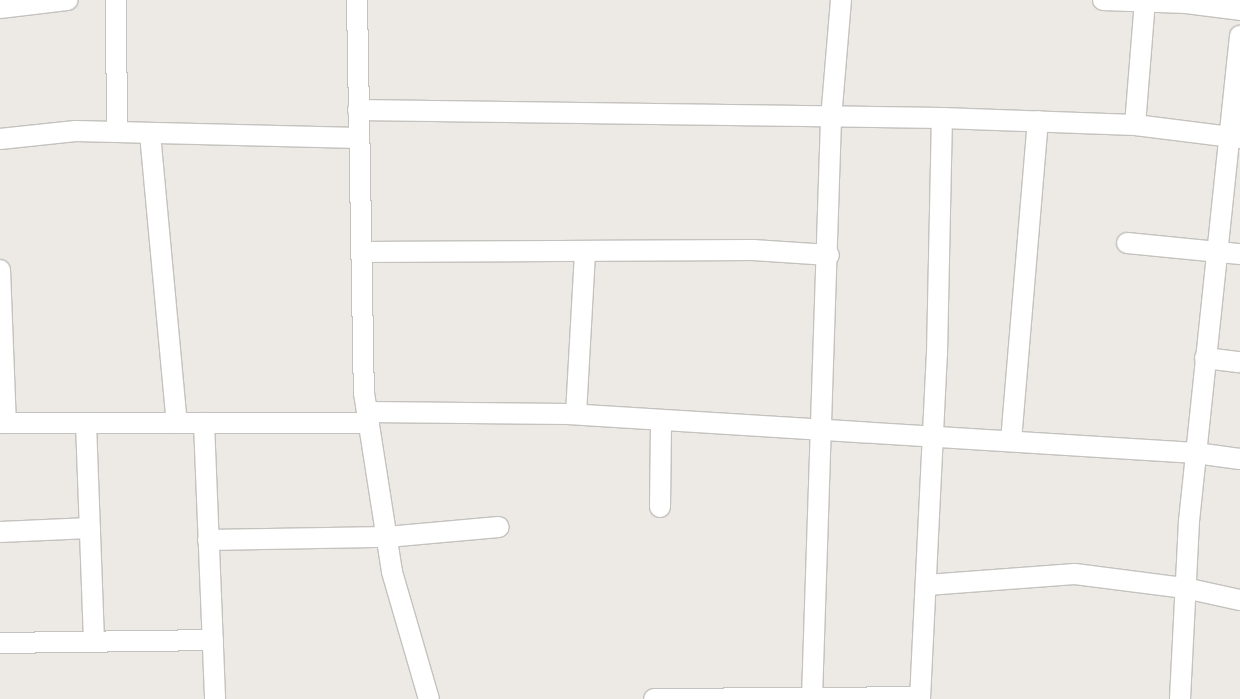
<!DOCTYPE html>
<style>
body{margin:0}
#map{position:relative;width:1240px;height:699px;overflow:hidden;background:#edeae6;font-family:Lato,sans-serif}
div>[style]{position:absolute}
.roads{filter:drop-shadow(1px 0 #c4c2be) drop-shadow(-1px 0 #c4c2be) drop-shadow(0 1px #c4c2be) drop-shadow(0 -1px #c4c2be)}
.street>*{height:20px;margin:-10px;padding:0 10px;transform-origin:10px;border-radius:10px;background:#fff}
span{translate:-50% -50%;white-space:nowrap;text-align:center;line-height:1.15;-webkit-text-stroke:5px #faf7f3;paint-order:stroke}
</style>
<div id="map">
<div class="roads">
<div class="street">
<div style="left:116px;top:0;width:132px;rotate:89.6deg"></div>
<div style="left:357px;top:0;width:393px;rotate:89deg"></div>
<div style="left:364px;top:393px;width:181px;rotate:81.1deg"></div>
<div style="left:392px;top:572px;width:132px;rotate:73.8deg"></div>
<div style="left:1103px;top:0;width:83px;rotate:2.1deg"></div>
<div style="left:1186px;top:3px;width:54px;rotate:7.4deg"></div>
<div style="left:0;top:8px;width:68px;rotate:-6.7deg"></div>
<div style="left:358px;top:110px;width:584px;rotate:0.78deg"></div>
<div style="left:942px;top:118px;width:193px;rotate:2.1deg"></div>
<div style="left:1135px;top:125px;width:106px;rotate:7.1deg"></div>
<div style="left:1135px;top:125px;width:125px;rotate:-85.4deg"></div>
<div style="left:150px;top:134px;width:290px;rotate:84.7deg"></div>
<div style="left:0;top:139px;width:76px;rotate:-6deg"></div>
<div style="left:76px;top:131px;width:283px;rotate:1.4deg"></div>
<div style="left:1127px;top:243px;width:114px;rotate:5.6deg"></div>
<div style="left:361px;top:252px;width:392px;rotate:-0.3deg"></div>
<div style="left:753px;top:250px;width:76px;rotate:3.8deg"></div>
<div style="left:0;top:270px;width:153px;rotate:87.8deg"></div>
<div style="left:1205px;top:358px;width:35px;rotate:7deg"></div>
<div style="left:367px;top:412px;width:201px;rotate:0.6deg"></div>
<div style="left:568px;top:414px;width:629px;rotate:3.55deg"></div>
<div style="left:1196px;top:453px;width:44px;rotate:7.8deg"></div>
<div style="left:576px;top:414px;width:163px;rotate:-86.8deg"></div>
<div style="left:0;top:423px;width:369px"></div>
<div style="left:86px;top:423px;width:218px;rotate:87.9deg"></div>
<div style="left:204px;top:423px;width:276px;rotate:87.7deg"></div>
<div style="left:1011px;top:441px;width:321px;rotate:-85.2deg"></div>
<div style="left:660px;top:507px;width:87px;rotate:-89.3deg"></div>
<div style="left:0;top:532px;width:90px;rotate:-2.5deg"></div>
<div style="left:208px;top:540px;width:179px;rotate:-1deg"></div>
<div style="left:387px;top:537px;width:112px;rotate:-5.1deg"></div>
<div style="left:927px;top:585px;width:148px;rotate:-4.3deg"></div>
<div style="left:1075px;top:574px;width:111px;rotate:7.3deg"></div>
<div style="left:1185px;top:588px;width:56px;rotate:12.3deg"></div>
<div style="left:0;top:643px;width:213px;rotate:-0.8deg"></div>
<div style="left:812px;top:698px;width:579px;rotate:-88.12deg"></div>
<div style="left:831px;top:119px;width:119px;rotate:-85.2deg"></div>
<div style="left:654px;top:699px;width:266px;rotate:-0.4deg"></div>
<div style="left:920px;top:699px;width:345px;rotate:-87.2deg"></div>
<div style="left:937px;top:354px;width:236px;rotate:-88.8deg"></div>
<div style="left:1180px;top:699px;width:178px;rotate:-87.1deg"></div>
<div style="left:1189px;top:521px;width:488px;rotate:-84deg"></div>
</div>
</div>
</div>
